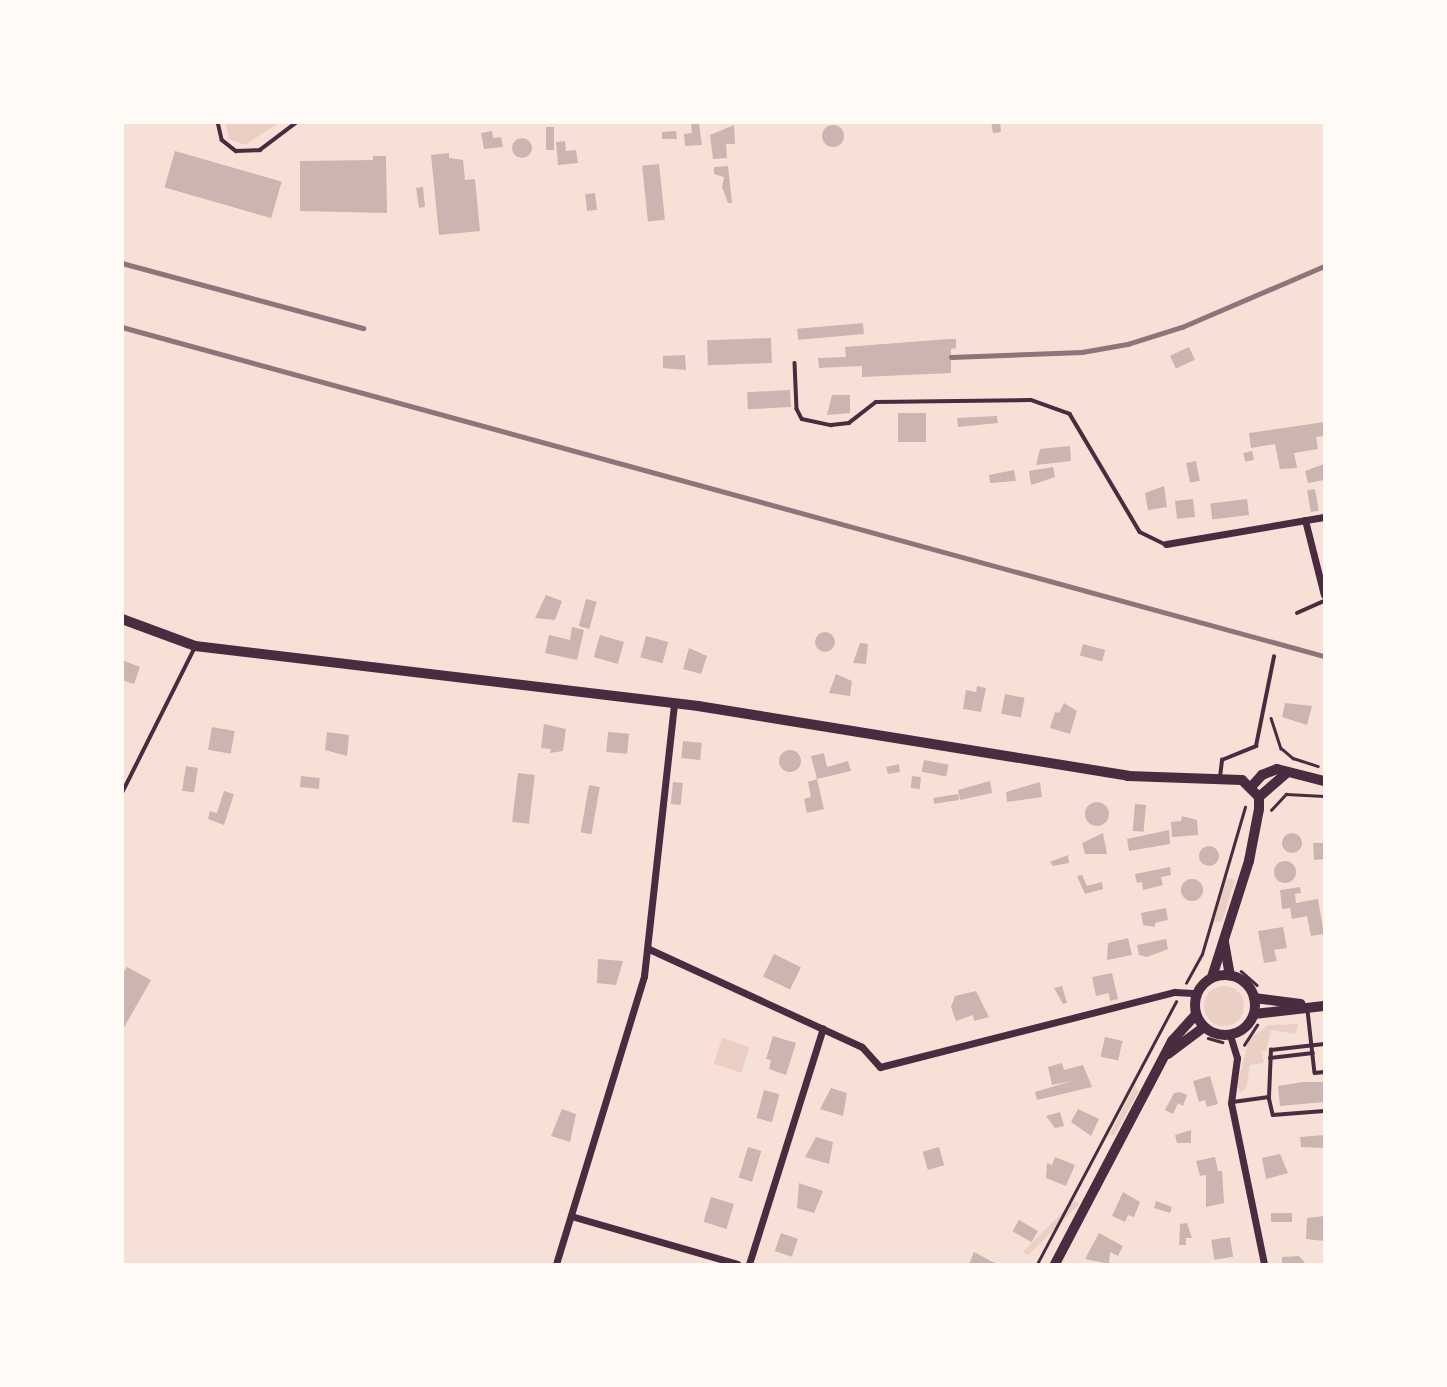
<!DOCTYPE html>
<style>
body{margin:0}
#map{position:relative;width:1447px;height:1387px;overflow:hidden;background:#f7e1d7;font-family:Quicksand,sans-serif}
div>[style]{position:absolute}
.green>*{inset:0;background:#ebcfc5;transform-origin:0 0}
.round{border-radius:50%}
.building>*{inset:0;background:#ccb4b1;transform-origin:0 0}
.path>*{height:2.5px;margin:-1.25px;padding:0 1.25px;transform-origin:1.25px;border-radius:1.25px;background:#4a2c40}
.service>*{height:3.5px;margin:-1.75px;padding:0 1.75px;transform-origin:1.75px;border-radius:1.75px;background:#4a2c40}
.minor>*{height:7px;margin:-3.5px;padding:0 3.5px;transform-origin:3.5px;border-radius:3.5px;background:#4a2c40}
.tertiary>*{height:10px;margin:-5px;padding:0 5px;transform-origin:5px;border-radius:5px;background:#4a2c40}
.secondary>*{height:10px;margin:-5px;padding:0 5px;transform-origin:5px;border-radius:5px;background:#4a2c40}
.secondary>.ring{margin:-5px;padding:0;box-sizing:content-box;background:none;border:10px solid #4a2c40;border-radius:50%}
.rail>*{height:4.5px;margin:-2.25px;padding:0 2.25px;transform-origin:2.25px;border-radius:2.25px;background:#8f747c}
span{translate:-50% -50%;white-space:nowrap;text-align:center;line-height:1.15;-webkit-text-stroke:5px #fffaf5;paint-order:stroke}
.frame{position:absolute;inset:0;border:124px solid #fffaf5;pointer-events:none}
</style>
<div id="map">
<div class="green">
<div style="clip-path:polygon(225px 123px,225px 122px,279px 123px,245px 145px,229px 139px)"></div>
<div style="clip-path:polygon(1225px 877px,1235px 880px,1222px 921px,1214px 923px)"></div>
<div class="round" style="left:1204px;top:986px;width:40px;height:40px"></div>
<div style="clip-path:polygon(1299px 1024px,1295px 1034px,1271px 1030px,1266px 1052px,1261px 1051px,1264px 1063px,1250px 1065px,1246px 1089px,1240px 1092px,1237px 1086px,1249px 1039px,1268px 1025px)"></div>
<div style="left:722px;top:1038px;width:29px;height:27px;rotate:18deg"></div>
<div style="clip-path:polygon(1135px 1085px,1138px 1092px,1115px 1134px,1109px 1136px)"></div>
<div style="left:1075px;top:1200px;width:6px;height:73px;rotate:45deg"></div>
</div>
<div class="building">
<div style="clip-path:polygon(991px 122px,1000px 122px,1001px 132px,993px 133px)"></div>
<div style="clip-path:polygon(699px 123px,702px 145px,685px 146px,684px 134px,692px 133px,691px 124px)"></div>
<div style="clip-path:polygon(734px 125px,735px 144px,726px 144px,727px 158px,713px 159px,710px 135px)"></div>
<div class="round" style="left:822px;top:125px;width:22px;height:22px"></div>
<div style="left:546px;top:127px;width:8px;height:23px"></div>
<div style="clip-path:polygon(492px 131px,493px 138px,501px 137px,503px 147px,484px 149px,481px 133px)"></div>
<div style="clip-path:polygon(676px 131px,677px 139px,662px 139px,662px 132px)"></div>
<div class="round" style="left:512px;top:138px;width:20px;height:20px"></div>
<div style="clip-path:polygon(565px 141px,566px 151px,576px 150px,578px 163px,558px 165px,556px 142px)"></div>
<div style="left:175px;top:151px;width:111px;height:38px;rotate:16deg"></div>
<div style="clip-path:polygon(449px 153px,449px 158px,463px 160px,465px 180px,475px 179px,480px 231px,439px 235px,431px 155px)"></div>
<div style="clip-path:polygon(373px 156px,386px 156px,387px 213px,300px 211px,300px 161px,373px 160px)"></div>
<div style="left:659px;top:164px;width:56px;height:17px;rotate:84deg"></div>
<div style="clip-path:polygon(728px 166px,732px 203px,728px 203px,722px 187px,724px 177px,714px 174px,714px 167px)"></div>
<div style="clip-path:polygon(423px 187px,425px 207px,419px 208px,416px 188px)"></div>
<div style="left:595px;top:193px;width:17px;height:10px;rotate:83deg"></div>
<div style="left:863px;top:323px;width:11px;height:66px;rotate:85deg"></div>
<div style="left:771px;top:338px;width:25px;height:64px;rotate:88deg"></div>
<div style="clip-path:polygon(949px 339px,956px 339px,956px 348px,951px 349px,951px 373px,862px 377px,862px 366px,819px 368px,818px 358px,846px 357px,845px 347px)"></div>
<div style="left:1189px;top:347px;width:14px;height:21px;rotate:65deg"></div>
<div style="clip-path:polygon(685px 355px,686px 370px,663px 368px,663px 356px)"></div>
<div style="left:790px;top:390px;width:17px;height:43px;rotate:87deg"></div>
<div style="clip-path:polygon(832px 395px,850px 395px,850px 413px,827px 415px)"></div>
<div style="left:898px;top:413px;width:28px;height:29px"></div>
<div style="clip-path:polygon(997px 416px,998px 423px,958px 427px,957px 418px)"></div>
<div style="clip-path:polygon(1324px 422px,1324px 436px,1316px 437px,1318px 449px,1294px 453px,1297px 468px,1280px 469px,1275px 444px,1251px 448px,1249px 433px)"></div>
<div style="clip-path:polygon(1070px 446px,1071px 461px,1036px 465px,1040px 449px)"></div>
<div style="left:1252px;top:451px;width:9px;height:9px;rotate:77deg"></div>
<div style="left:1196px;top:461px;width:20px;height:10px;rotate:79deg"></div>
<div style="clip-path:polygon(1324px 464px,1324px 480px,1308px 483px,1305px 471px)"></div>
<div style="clip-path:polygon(1053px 467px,1055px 477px,1031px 485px,1029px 471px)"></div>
<div style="clip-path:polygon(1014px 470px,1016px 481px,990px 483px,989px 475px)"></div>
<div style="clip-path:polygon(1164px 486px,1167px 507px,1148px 510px,1145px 493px)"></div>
<div style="left:1315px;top:489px;width:22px;height:8px;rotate:80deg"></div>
<div style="left:1193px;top:499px;width:18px;height:18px;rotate:84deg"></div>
<div style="left:1247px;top:499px;width:16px;height:37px;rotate:83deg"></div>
<div style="clip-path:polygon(546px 595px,562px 601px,555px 620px,535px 618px)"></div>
<div style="left:586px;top:599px;width:11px;height:28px;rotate:15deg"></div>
<div style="clip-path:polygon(572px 627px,584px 630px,577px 660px,545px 653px,549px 635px,570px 640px)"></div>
<div class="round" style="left:815px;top:632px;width:20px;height:20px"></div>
<div style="left:600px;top:635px;width:25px;height:23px;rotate:16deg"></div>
<div style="left:646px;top:636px;width:23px;height:22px;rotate:15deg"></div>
<div style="clip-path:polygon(860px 643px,868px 644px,866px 664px,853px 663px)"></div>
<div style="left:1083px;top:644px;width:23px;height:12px;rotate:15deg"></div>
<div style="clip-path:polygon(689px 648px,707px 656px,701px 674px,683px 669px)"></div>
<div style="clip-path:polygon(122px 660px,140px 667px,134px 684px,122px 680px)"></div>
<div style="clip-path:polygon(836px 674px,852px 681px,850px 696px,829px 693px)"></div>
<div style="clip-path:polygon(977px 686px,986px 688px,981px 712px,963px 709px,966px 690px,976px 692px)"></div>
<div style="left:1005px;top:694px;width:20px;height:20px;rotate:11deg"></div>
<div style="clip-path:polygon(1064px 703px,1077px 711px,1070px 734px,1050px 728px,1055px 712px,1059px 713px)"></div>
<div style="clip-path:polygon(1285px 703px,1312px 706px,1307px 725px,1282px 717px)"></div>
<div style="clip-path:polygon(544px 724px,566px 729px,563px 751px,550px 753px,551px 749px,541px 748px)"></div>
<div style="left:212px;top:727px;width:23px;height:23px;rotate:10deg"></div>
<div style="clip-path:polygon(327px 732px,349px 735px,347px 756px,325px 750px)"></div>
<div style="left:608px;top:732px;width:21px;height:20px;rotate:5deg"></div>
<div style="left:683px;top:741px;width:19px;height:17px;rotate:6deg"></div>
<div class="round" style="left:779px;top:750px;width:22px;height:22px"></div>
<div style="clip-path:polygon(824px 753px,827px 767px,848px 761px,851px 771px,817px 779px,824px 809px,807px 813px,804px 799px,811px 797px,808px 782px,817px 779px,811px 756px)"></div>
<div style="left:924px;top:760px;width:25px;height:12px;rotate:11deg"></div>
<div style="clip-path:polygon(899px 764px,900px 772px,888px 774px,886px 767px)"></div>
<div style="left:186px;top:766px;width:12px;height:25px;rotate:9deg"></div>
<div style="left:518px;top:773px;width:17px;height:49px;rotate:7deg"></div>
<div style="left:301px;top:776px;width:19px;height:11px;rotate:6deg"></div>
<div style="left:912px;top:776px;width:9px;height:12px;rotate:6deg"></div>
<div style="clip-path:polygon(990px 781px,992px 793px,960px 800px,958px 790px)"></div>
<div style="left:673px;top:782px;width:10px;height:22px;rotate:6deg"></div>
<div style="clip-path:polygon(1040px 782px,1042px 797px,1007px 802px,1006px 792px)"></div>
<div style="left:589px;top:785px;width:11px;height:48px;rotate:10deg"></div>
<div style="clip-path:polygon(224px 791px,234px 794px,224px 825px,208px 819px,210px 811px,217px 813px)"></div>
<div style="left:958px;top:794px;width:6px;height:25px;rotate:81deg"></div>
<div class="round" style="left:1085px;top:802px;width:24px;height:24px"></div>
<div style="left:1135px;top:804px;width:11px;height:27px;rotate:5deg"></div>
<div style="clip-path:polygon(1182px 816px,1197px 820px,1198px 835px,1172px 837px,1171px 822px,1181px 821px)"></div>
<div style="clip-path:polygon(1169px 830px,1170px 844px,1129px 851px,1127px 839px)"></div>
<div class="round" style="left:1282px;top:833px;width:20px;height:20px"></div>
<div style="clip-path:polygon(1103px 833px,1107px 854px,1085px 854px,1082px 843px)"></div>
<div style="clip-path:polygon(1313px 843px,1324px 843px,1324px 859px,1314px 860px)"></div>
<div class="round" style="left:1199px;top:846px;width:20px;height:20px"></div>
<div style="clip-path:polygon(1068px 855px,1069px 863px,1053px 866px,1050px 862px)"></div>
<div class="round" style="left:1274px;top:861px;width:22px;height:22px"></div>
<div style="clip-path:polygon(1170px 867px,1171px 875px,1161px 877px,1163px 885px,1143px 890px,1142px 882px,1137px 883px,1135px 874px)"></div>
<div style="clip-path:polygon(1082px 875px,1087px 886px,1102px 882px,1103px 889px,1085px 894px,1077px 876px)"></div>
<div class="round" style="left:1181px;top:879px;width:22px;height:22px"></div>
<div style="clip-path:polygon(1300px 887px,1301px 893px,1295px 894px,1296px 903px,1318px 899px,1324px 934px,1311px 936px,1307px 916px,1292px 919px,1290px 908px,1282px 909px,1280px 890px)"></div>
<div style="clip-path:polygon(1166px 908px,1168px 920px,1155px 923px,1155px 927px,1143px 925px,1141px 913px)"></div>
<div style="clip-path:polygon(1283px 927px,1287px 948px,1274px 950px,1277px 961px,1264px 963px,1258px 931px)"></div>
<div style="clip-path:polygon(1128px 938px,1132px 955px,1107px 960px,1108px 943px)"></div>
<div style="clip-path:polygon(1166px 939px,1168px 949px,1147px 957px,1139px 955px,1137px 945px)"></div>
<div style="left:774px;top:954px;width:30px;height:25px;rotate:26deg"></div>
<div style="clip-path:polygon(598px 959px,623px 961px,616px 985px,597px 983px)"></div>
<div style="clip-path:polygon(127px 967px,151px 980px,122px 1031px,122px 975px)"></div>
<div style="clip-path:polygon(1112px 973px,1118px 999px,1110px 1001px,1109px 993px,1096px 996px,1092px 977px)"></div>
<div style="clip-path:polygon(1062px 986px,1067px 1003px,1063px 1004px,1054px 988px)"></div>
<div style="clip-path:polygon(976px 991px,989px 1017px,974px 1021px,973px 1015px,956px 1021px,951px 1007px,955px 996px)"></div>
<div style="clip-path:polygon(773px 1036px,796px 1043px,786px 1075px,769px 1069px,771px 1060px,766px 1059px)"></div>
<div style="left:1105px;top:1037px;width:18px;height:20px;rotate:13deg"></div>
<div style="clip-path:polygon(1062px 1063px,1064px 1070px,1083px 1065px,1092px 1087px,1037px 1100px,1035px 1092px,1072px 1081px,1052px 1085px,1048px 1067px)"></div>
<div style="clip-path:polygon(1210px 1076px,1218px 1104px,1207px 1107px,1205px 1100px,1199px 1102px,1193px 1081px)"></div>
<div style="clip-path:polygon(1303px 1082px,1324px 1082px,1324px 1102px,1280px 1106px,1278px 1086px)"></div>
<div style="clip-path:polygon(831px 1088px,847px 1093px,843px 1116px,820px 1109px)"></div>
<div style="left:764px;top:1090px;width:16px;height:29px;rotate:15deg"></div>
<div style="clip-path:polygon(1180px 1092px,1187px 1095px,1183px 1106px,1178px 1103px,1173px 1114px,1165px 1110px,1174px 1093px)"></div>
<div style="clip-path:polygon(562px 1109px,576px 1114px,570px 1142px,551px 1136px)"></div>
<div style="clip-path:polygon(1078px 1109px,1099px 1119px,1091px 1136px,1071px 1122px)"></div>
<div style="clip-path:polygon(1060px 1112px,1064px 1126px,1055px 1128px,1046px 1116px)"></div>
<div style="clip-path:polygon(1191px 1130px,1191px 1143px,1177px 1143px,1175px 1135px)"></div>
<div style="clip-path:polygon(1324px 1135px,1323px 1148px,1301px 1147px,1300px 1137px)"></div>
<div style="clip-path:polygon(816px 1137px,833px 1142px,829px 1164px,805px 1157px)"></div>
<div style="left:748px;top:1147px;width:14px;height:32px;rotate:17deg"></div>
<div style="left:939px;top:1147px;width:19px;height:17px;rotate:74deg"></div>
<div style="clip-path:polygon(1280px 1154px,1288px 1173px,1266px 1179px,1262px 1158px)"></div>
<div style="clip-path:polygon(1055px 1157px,1075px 1165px,1066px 1186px,1046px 1178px,1047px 1163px,1052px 1165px)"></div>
<div style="clip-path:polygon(1215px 1157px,1218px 1171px,1222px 1171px,1224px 1203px,1206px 1207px,1206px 1175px,1200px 1176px,1196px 1161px)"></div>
<div style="clip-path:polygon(799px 1183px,823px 1191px,814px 1213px,797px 1208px)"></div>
<div style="clip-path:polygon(1123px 1192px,1140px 1202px,1134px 1217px,1128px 1215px,1125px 1222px,1112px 1216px)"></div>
<div style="left:711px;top:1197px;width:24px;height:26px;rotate:17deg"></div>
<div style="clip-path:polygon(1156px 1201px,1172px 1207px,1170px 1213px,1154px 1208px)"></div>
<div style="left:1292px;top:1213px;width:9px;height:21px;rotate:90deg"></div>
<div style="clip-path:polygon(1324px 1216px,1324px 1241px,1306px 1239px,1307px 1218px)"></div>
<div style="left:1019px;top:1220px;width:22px;height:13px;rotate:30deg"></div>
<div style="clip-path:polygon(1187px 1223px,1192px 1238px,1186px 1238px,1186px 1245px,1179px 1245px,1180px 1224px)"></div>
<div style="left:781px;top:1233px;width:18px;height:19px;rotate:19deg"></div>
<div style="clip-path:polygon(1099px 1233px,1123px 1246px,1118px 1256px,1110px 1252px,1109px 1264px,1085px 1259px)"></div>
<div style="left:1230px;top:1237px;width:20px;height:19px;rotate:81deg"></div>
<div style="clip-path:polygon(974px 1252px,991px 1261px,998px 1264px,969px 1264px)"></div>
<div style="clip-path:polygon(1299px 1256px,1306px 1264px,1282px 1264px,1282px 1257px)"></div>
</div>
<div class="path">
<div style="left:1271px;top:718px;width:32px;rotate:72deg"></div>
<div style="left:1281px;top:748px;width:16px;rotate:40deg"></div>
<div style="left:1293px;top:758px;width:26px;rotate:18deg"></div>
<div style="left:1271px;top:810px;width:22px;rotate:-47deg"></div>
<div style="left:1286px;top:794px;width:38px;rotate:3deg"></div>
<div style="left:1241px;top:971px;width:21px;rotate:41deg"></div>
<div style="left:1186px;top:983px;width:33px;rotate:-61deg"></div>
<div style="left:1202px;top:954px;width:153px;rotate:-73.7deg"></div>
<div style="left:1208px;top:1038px;width:15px;rotate:16deg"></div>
<div style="left:1244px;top:1045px;width:24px;rotate:-57deg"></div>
<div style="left:1037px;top:1264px;width:297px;rotate:-62.1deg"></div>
</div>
<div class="service">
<div style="left:218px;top:122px;width:18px;rotate:77deg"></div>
<div style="left:222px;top:140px;width:18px;rotate:38deg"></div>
<div style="left:236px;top:151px;width:24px;rotate:-2deg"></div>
<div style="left:260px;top:150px;width:46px;rotate:-37.1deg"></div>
<div style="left:795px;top:363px;width:46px;rotate:87.5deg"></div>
<div style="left:797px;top:409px;width:11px;rotate:63deg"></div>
<div style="left:802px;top:419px;width:30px;rotate:12deg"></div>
<div style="left:831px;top:425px;width:18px;rotate:-6deg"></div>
<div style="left:849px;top:423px;width:34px;rotate:-38deg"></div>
<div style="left:876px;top:402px;width:155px;rotate:-0.7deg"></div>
<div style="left:1031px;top:400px;width:41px;rotate:19.7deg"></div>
<div style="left:1070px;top:414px;width:137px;rotate:59.3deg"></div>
<div style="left:1140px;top:532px;width:28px;rotate:26deg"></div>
<div style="left:1297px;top:613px;width:30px;rotate:-24deg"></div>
<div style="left:1220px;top:777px;width:17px;rotate:-83deg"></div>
<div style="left:1222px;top:760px;width:37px;rotate:-22deg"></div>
<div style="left:1256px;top:746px;width:91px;rotate:-78.6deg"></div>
<div style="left:122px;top:793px;width:163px;rotate:-63.4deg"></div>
<div style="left:1308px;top:1011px;width:62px;rotate:83.6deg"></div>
<div style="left:1315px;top:1073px;width:9px;rotate:-6deg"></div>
<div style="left:1270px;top:1058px;width:43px;rotate:-6.6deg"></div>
<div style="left:1269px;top:1097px;width:18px;rotate:77deg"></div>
<div style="left:1273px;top:1115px;width:51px;rotate:-4.5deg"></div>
<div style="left:1233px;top:1102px;width:36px;rotate:-8deg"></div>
<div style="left:1269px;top:1097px;width:47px;rotate:-87.6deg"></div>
<div style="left:1271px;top:1050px;width:53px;rotate:-6.5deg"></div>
</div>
<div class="minor">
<div style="left:1305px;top:520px;width:77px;rotate:75.8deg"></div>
<div style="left:1166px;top:544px;width:160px;rotate:-9.7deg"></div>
<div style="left:649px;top:949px;width:234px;rotate:24.7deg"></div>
<div style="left:862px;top:1047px;width:27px;rotate:48deg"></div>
<div style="left:880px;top:1067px;width:304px;rotate:-14.3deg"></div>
<div style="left:1175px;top:992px;width:22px;rotate:3deg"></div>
<div style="left:1230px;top:1035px;width:24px;rotate:73deg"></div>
<div style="left:1237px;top:1058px;width:45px;rotate:97.6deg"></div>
<div style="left:1231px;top:1103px;width:164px;rotate:78.4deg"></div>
<div style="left:571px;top:1216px;width:173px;rotate:16.1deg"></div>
<div style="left:556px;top:1264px;width:301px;rotate:-73deg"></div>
<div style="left:644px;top:976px;width:274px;rotate:-83.7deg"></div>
<div style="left:749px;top:1264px;width:247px;rotate:-72.6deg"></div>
</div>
<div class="tertiary">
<div style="left:1252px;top:786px;width:15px;rotate:-48deg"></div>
<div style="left:1262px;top:775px;width:16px;rotate:-22deg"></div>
<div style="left:1277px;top:769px;width:49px;rotate:14.3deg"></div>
<div style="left:1259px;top:797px;width:38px;rotate:-41deg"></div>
</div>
<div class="secondary">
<div style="left:122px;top:619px;width:78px;rotate:20.3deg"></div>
<div style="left:195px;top:646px;width:507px;rotate:6.8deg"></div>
<div style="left:698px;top:706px;width:436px;rotate:9.2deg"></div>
<div style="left:1128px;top:776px;width:114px;rotate:2deg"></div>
<div style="left:1242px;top:780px;width:24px;rotate:45deg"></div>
<div style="left:1259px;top:797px;width:12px;rotate:90deg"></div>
<div style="left:1259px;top:809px;width:53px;rotate:100.9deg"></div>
<div style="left:1249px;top:861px;width:122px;rotate:107.7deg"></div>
<div style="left:1224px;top:942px;width:34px;rotate:80deg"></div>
<div class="ring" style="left:1195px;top:975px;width:50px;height:50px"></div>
<div style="left:1254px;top:998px;width:47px;rotate:7.3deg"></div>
<div style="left:1254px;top:1014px;width:70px;rotate:-6.5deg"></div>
<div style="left:1168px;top:1054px;width:45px;rotate:-36.9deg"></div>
<div style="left:1055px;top:1264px;width:252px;rotate:-62.3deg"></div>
<div style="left:1172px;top:1041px;width:36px;rotate:-48deg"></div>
</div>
<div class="rail">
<div style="left:122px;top:263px;width:250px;rotate:15.1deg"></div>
<div style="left:122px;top:327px;width:1246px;rotate:15.31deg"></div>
<div style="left:951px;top:357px;width:131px;rotate:-2.2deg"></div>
<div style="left:1082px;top:352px;width:47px;rotate:-9.9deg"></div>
<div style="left:1128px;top:344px;width:57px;rotate:-17.5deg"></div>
<div style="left:1182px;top:327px;width:155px;rotate:-23.2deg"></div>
</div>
<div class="frame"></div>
</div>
